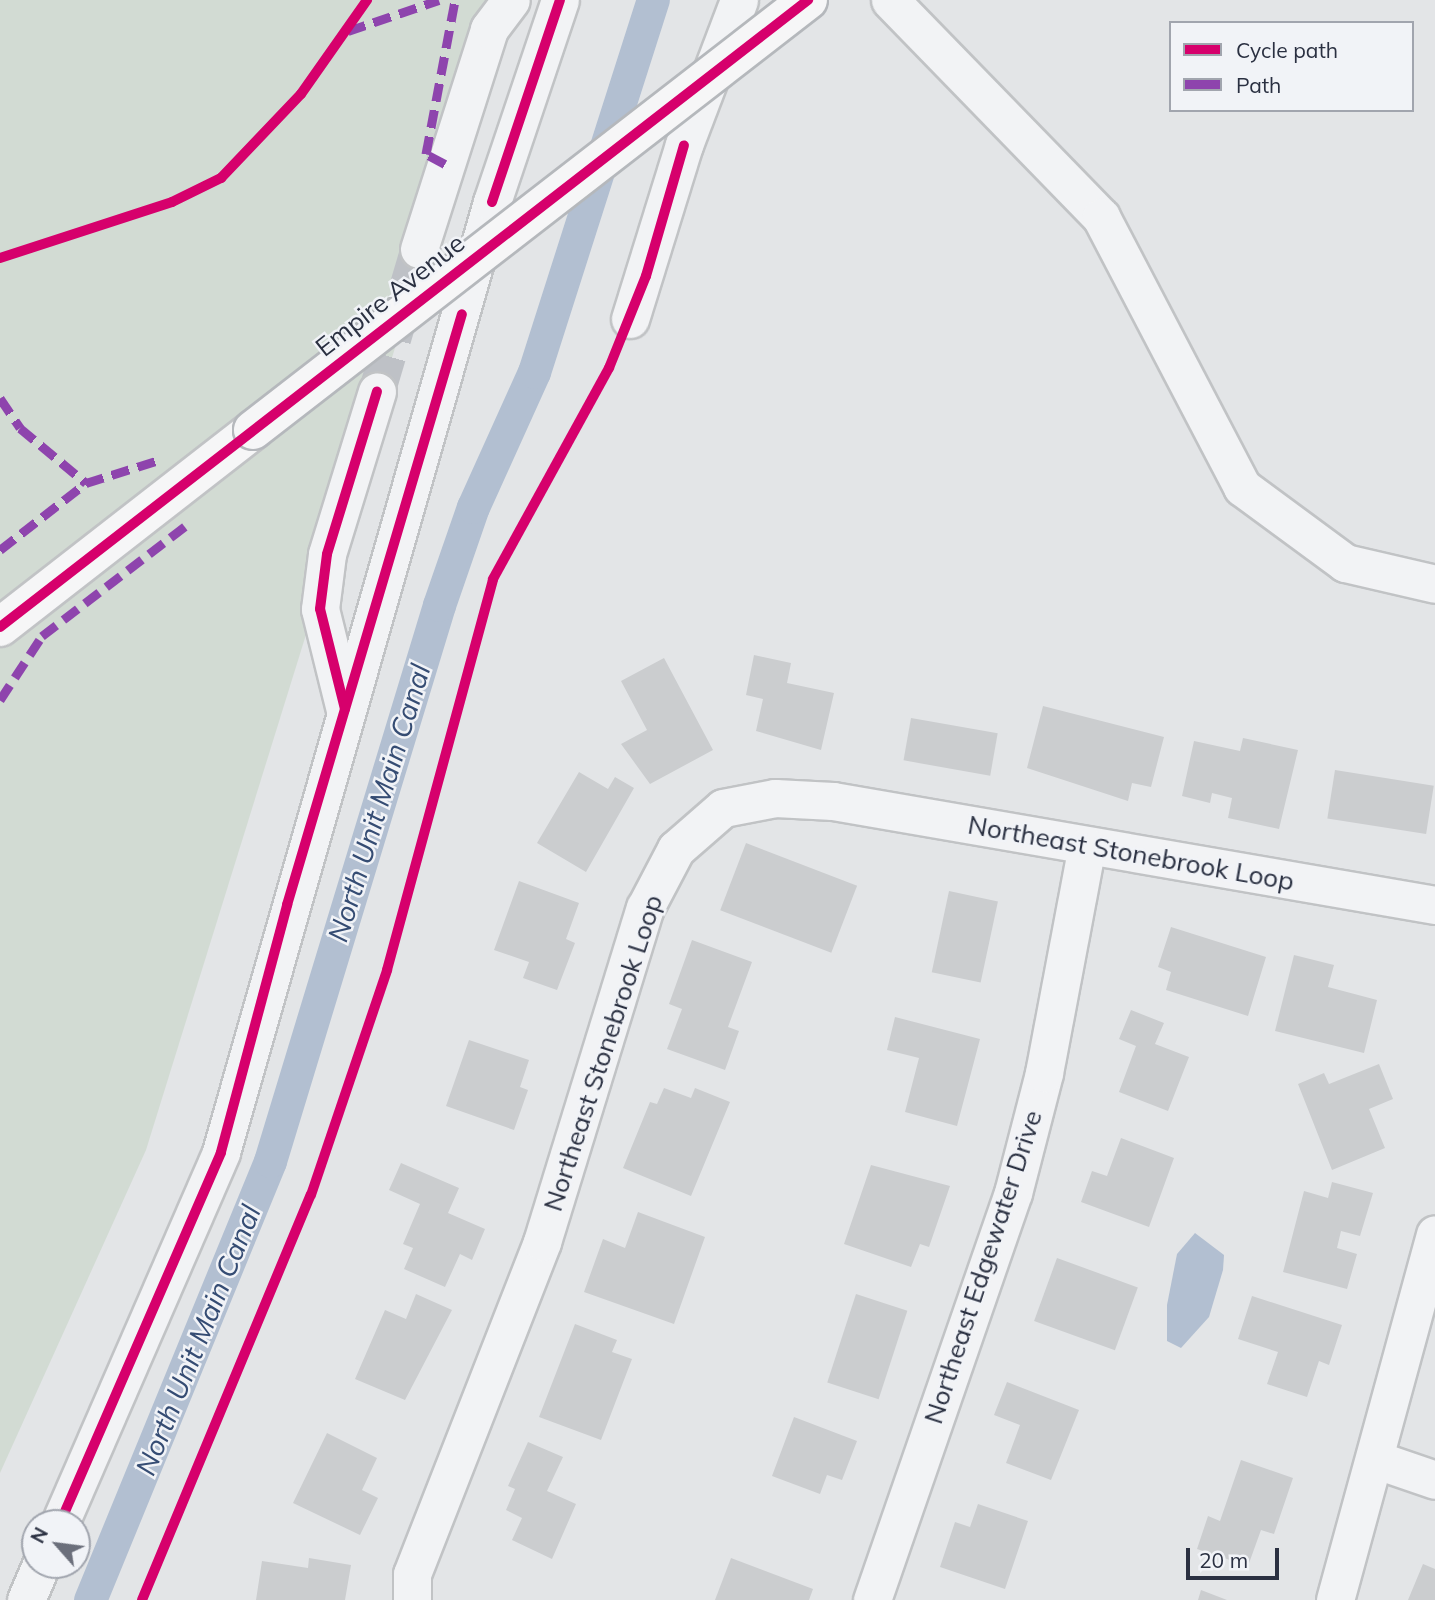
<!DOCTYPE html>
<style>
body{margin:0}
#map{position:relative;width:1435px;height:1600px;overflow:hidden;background:#e3e5e7;font-family:Mulish,sans-serif}
div>[style]{position:absolute}
.green>*{inset:0;background:#d2dbd3}
.water>*{inset:0;background:#b2bfd1}
.canal>*{height:33px;margin:-16.5px;padding:0 16.5px;transform-origin:16.5px;border-radius:16.5px;background:#b2bfd1}
.building>*{inset:0;background:#cbcdcf;transform-origin:0 0}
.minor-tunnel>*{height:37px;margin-top:-18.5px;transform-origin:0;background:repeating-linear-gradient(90deg,#bec1c6 0 37px,transparent 0 55px)}
.roads{filter:drop-shadow(2px 0 #c1c3c5) drop-shadow(-2px 0 #c1c3c5) drop-shadow(0 2px #c1c3c5) drop-shadow(0 -2px #c1c3c5)}
.minor>*{height:37px;margin:-18.5px;padding:0 18.5px;transform-origin:18.5px;border-radius:18.5px;background:#f2f3f5}
.highway>*{height:38px;margin:-19px;padding:0 19px;transform-origin:19px;border-radius:19px;background:#f6f6f7}
.bridges{filter:drop-shadow(2px 0 #b5b8bc) drop-shadow(-2px 0 #b5b8bc) drop-shadow(0 2px #b5b8bc) drop-shadow(0 -2px #b5b8bc)}
.highway-bridge>*{height:38px;margin:-19px;padding:0 19px;transform-origin:19px;border-radius:19px;background:#f6f6f7}
.quiet>*{height:9px;margin-top:-4.5px;transform-origin:0;background:repeating-linear-gradient(90deg,#8e44ad 0 18px,transparent 0 27px)}
.cycleway>*{height:10px;margin:-5px;padding:0 5px;transform-origin:5px;border-radius:5px;background:#d6006c}
span{translate:-50% -50%;white-space:nowrap;text-align:center;line-height:1.15;-webkit-text-stroke:5px #f1f3f7;paint-order:stroke}
.street-label{font-size:26px;color:#2a3041}
.water-label{font-size:28px;color:#354c73;font-style:italic}
.legend{position:absolute;left:1169px;top:21px;width:245px;height:91px;box-sizing:border-box;background:#f1f3f7;border:2px solid #a1a5ae;margin:0;padding:9px 12px;list-style:none;font-size:21px;color:#2a3041}
.legend li{display:flex;align-items:center;gap:14px;height:35px}
.legend b{width:35px;border:2px solid #a1a5ae}
.north{position:absolute;left:21px;top:1509px;width:70px;height:70px;box-sizing:border-box;background:#f1f3f7;border:2px solid #a1a5ae;border-radius:50%;rotate:298deg;font-size:19px;font-weight:700;line-height:28px;text-align:center;color:#2a3041}
.north::after{content:'';display:block;margin:auto;width:24px;height:32px;background:#6b6f7b;clip-path:polygon(50% 0,100% 100%,50% 72%,0 100%)}
.scale{position:absolute;left:1186px;top:1548px;width:93px;height:32px;box-sizing:border-box;border:4px solid #2a3041;border-top:0;padding-left:9px;font-size:21px;line-height:24px;white-space:nowrap;color:#2a3041;-webkit-text-stroke:5px #f1f3f7;paint-order:stroke}
</style>
<div id="map">
<div class="green">
<div style="clip-path:polygon(0 0,503px 0,146px 1150px,0 1473px)"></div>
</div>
<div class="water">
<div style="clip-path:polygon(1195px 1233px,1224px 1255px,1223px 1270px,1209px 1317px,1181px 1348px,1167px 1341px,1167px 1305px,1177px 1254px)"></div>
</div>
<div class="canal">
<div style="left:90px;top:1600px;width:474px;rotate:-67.7deg"></div>
<div style="left:270px;top:1161px;width:581px;rotate:-73.09deg"></div>
<div style="left:439px;top:605px;width:104px;rotate:-70.9deg"></div>
<div style="left:473px;top:507px;width:148px;rotate:-65.7deg"></div>
<div style="left:534px;top:372px;width:391px;rotate:-72.3deg"></div>
</div>
<div class="building">
<div style="clip-path:polygon(754px 655px,791px 663px,787px 683px,834px 693px,821px 750px,756px 731px,763px 699px,746px 695px)"></div>
<div style="clip-path:polygon(664px 658px,713px 750px,650px 784px,621px 744px,647px 730px,621px 681px)"></div>
<div style="clip-path:polygon(1043px 706px,1164px 737px,1151px 787px,1132px 783px,1128px 801px,1027px 768px)"></div>
<div style="left:911px;top:718px;width:88px;height:43px;rotate:10deg"></div>
<div style="clip-path:polygon(1243px 738px,1298px 750px,1279px 829px,1228px 818px,1232px 798px,1212px 793px,1210px 803px,1182px 796px,1194px 741px,1240px 751px)"></div>
<div style="left:1335px;top:770px;width:100px;height:49px;rotate:9deg"></div>
<div style="clip-path:polygon(579px 772px,608px 789px,615px 777px,634px 788px,586px 872px,537px 843px)"></div>
<div style="left:746px;top:843px;width:119px;height:72px;rotate:21deg"></div>
<div style="clip-path:polygon(519px 881px,579px 903px,566px 939px,575px 943px,557px 990px,523px 978px,529px 962px,494px 950px)"></div>
<div style="left:949px;top:891px;width:50px;height:83px;rotate:12deg"></div>
<div style="clip-path:polygon(1171px 927px,1266px 957px,1248px 1016px,1166px 990px,1171px 972px,1158px 967px)"></div>
<div style="clip-path:polygon(692px 940px,752px 962px,728px 1027px,739px 1031px,725px 1070px,667px 1049px,682px 1009px,669px 1004px)"></div>
<div style="clip-path:polygon(1294px 955px,1334px 965px,1328px 987px,1377px 1000px,1364px 1053px,1275px 1031px)"></div>
<div style="clip-path:polygon(1131px 1010px,1164px 1023px,1155px 1044px,1189px 1057px,1168px 1111px,1119px 1092px,1136px 1046px,1119px 1039px)"></div>
<div style="clip-path:polygon(895px 1017px,980px 1039px,957px 1126px,905px 1112px,919px 1058px,887px 1050px)"></div>
<div style="clip-path:polygon(469px 1040px,529px 1060px,520px 1087px,528px 1090px,514px 1130px,446px 1106px)"></div>
<div style="clip-path:polygon(1379px 1064px,1393px 1099px,1369px 1109px,1385px 1148px,1332px 1170px,1298px 1084px,1324px 1073px,1329px 1084px)"></div>
<div style="clip-path:polygon(664px 1088px,691px 1098px,695px 1088px,730px 1102px,691px 1196px,623px 1168px,650px 1102px,657px 1104px)"></div>
<div style="clip-path:polygon(1121px 1138px,1174px 1158px,1149px 1227px,1081px 1202px,1092px 1171px,1107px 1176px)"></div>
<div style="clip-path:polygon(401px 1163px,459px 1188px,448px 1213px,485px 1229px,472px 1260px,460px 1254px,445px 1287px,404px 1269px,413px 1248px,403px 1244px,420px 1204px,389px 1190px)"></div>
<div style="clip-path:polygon(871px 1165px,950px 1186px,929px 1247px,920px 1244px,911px 1267px,844px 1244px)"></div>
<div style="clip-path:polygon(1332px 1182px,1373px 1193px,1360px 1236px,1341px 1231px,1337px 1248px,1357px 1254px,1347px 1289px,1283px 1272px,1304px 1191px,1328px 1198px)"></div>
<div style="clip-path:polygon(638px 1212px,705px 1237px,674px 1324px,584px 1292px,603px 1239px,625px 1248px)"></div>
<div style="left:1057px;top:1258px;width:86px;height:67px;rotate:20deg"></div>
<div style="clip-path:polygon(416px 1294px,452px 1310px,405px 1400px,355px 1379px,385px 1310px,406px 1319px)"></div>
<div style="left:856px;top:1294px;width:54px;height:93px;rotate:18deg"></div>
<div style="clip-path:polygon(1252px 1296px,1342px 1325px,1329px 1365px,1319px 1361px,1307px 1397px,1267px 1384px,1278px 1352px,1238px 1339px)"></div>
<div style="clip-path:polygon(575px 1324px,617px 1340px,612px 1352px,632px 1359px,601px 1440px,539px 1417px)"></div>
<div style="clip-path:polygon(1007px 1382px,1079px 1410px,1051px 1480px,1006px 1463px,1020px 1425px,994px 1415px)"></div>
<div style="clip-path:polygon(794px 1417px,857px 1441px,842px 1480px,827px 1475px,820px 1494px,772px 1476px)"></div>
<div style="clip-path:polygon(327px 1433px,377px 1458px,362px 1490px,378px 1498px,360px 1535px,293px 1503px)"></div>
<div style="clip-path:polygon(528px 1442px,563px 1457px,547px 1491px,576px 1504px,552px 1559px,512px 1540px,522px 1518px,506px 1510px,515px 1489px,508px 1486px)"></div>
<div style="clip-path:polygon(1241px 1460px,1293px 1478px,1274px 1534px,1261px 1530px,1248px 1566px,1197px 1549px,1208px 1516px,1220px 1521px)"></div>
<div style="clip-path:polygon(978px 1504px,1028px 1521px,1005px 1589px,940px 1567px,955px 1522px,970px 1527px)"></div>
<div style="clip-path:polygon(309px 1558px,351px 1565px,345px 1600px,256px 1600px,262px 1561px,308px 1568px)"></div>
<div style="clip-path:polygon(731px 1558px,813px 1589px,809px 1600px,715px 1600px)"></div>
<div style="clip-path:polygon(1423px 1564px,1435px 1569px,1435px 1600px,1408px 1600px)"></div>
<div style="clip-path:polygon(1201px 1590px,1227px 1600px,1198px 1600px)"></div>
</div>
<div class="minor-tunnel">
<div style="left:377px;top:391px;width:148px;rotate:-73.5deg"></div>
</div>
<div class="roads">
<div class="minor">
<div style="left:890px;top:0;width:303px;rotate:45.8deg"></div>
<div style="left:1101px;top:217px;width:305px;rotate:62.4deg"></div>
<div style="left:1242px;top:487px;width:128px;rotate:36.4deg"></div>
<div style="left:1345px;top:563px;width:92px;rotate:13.1deg"></div>
<div style="left:419px;top:249px;width:231px;rotate:-72.3deg"></div>
<div style="left:489px;top:29px;width:36px;rotate:-53deg"></div>
<div style="left:630px;top:319px;width:182px;rotate:-72.8deg"></div>
<div style="left:684px;top:145px;width:155px;rotate:-69.2deg"></div>
<div style="left:345px;top:710px;width:104px;rotate:-103.9deg"></div>
<div style="left:320px;top:609px;width:55px;rotate:-82.7deg"></div>
<div style="left:327px;top:554px;width:170px;rotate:-72.9deg"></div>
<div style="left:1377px;top:1460px;width:61px;rotate:19deg"></div>
<div style="left:60px;top:1523px;width:404px;rotate:-66.5deg"></div>
<div style="left:221px;top:1152px;width:988px;rotate:-74.08deg"></div>
<div style="left:492px;top:202px;width:213px;rotate:-71.4deg"></div>
<div style="left:26px;top:1600px;width:38px;rotate:-67deg"></div>
<div style="left:412px;top:1600px;width:26px;rotate:-90deg"></div>
<div style="left:412px;top:1574px;width:357px;rotate:-68.6deg"></div>
<div style="left:542px;top:1242px;width:350px;rotate:-72.9deg"></div>
<div style="left:645px;top:908px;width:67px;rotate:-62.3deg"></div>
<div style="left:676px;top:849px;width:62px;rotate:-41.1deg"></div>
<div style="left:723px;top:808px;width:53px;rotate:-10.9deg"></div>
<div style="left:775px;top:798px;width:58px;rotate:3deg"></div>
<div style="left:833px;top:801px;width:611px;rotate:9.8deg"></div>
<div style="left:872px;top:1600px;width:431px;rotate:-70.9deg"></div>
<div style="left:1013px;top:1193px;width:124px;rotate:-75.5deg"></div>
<div style="left:1044px;top:1073px;width:231px;rotate:-79.3deg"></div>
<div style="left:1335px;top:1600px;width:379px;rotate:-74.7deg"></div>
</div>
<div class="highway">
<div style="left:0;top:627px;width:321px;rotate:-37.9deg"></div>
</div>
</div>
<div class="bridges">
<div class="highway-bridge">
<div style="left:253px;top:430px;width:702px;rotate:-37.77deg"></div>
</div>
</div>
<div class="quiet">
<div style="left:348px;top:31px;width:96px;rotate:-18.8deg"></div>
<div style="left:445px;top:164px;width:21px;rotate:-152deg"></div>
<div style="left:426px;top:154px;width:157px;rotate:-79.3deg"></div>
<div style="left:0;top:398px;width:36px;rotate:56deg"></div>
<div style="left:20px;top:428px;width:86px;rotate:39.8deg"></div>
<div style="left:0;top:550px;width:109px;rotate:-37.9deg"></div>
<div style="left:86px;top:483px;width:80px;rotate:-17.5deg"></div>
<div style="left:0;top:700px;width:77px;rotate:-56.7deg"></div>
<div style="left:42px;top:636px;width:184px;rotate:-37.5deg"></div>
</div>
<div class="cycleway">
<div style="left:492px;top:202px;width:213px;rotate:-71.4deg"></div>
<div style="left:0;top:258px;width:181px;rotate:-18deg"></div>
<div style="left:172px;top:202px;width:55px;rotate:-26.1deg"></div>
<div style="left:221px;top:178px;width:116px;rotate:-46.4deg"></div>
<div style="left:301px;top:94px;width:115px;rotate:-54.9deg"></div>
<div style="left:0;top:627px;width:1023px;rotate:-37.81deg"></div>
<div style="left:345px;top:709px;width:103px;rotate:-104deg"></div>
<div style="left:320px;top:609px;width:55px;rotate:-82.7deg"></div>
<div style="left:327px;top:554px;width:170px;rotate:-72.9deg"></div>
<div style="left:60px;top:1523px;width:404px;rotate:-66.5deg"></div>
<div style="left:221px;top:1152px;width:256px;rotate:-75deg"></div>
<div style="left:287px;top:905px;width:616px;rotate:-73.51deg"></div>
<div style="left:142px;top:1600px;width:439px;rotate:-67.4deg"></div>
<div style="left:311px;top:1195px;width:237px;rotate:-71.3deg"></div>
<div style="left:387px;top:970px;width:405px;rotate:-74.8deg"></div>
<div style="left:493px;top:579px;width:241px;rotate:-61.2deg"></div>
<div style="left:609px;top:368px;width:99px;rotate:-68.1deg"></div>
<div style="left:646px;top:276px;width:136px;rotate:-73.8deg"></div>
</div>
<div class="street-label">
<span style="left:390px;top:295px;rotate:-38deg">Empire Avenue</span>
<span style="left:1131px;top:853px;rotate:10deg">Northeast Stonebrook Loop</span>
<span style="left:603px;top:1053px;rotate:-72deg">Northeast Stonebrook Loop</span>
<span style="left:983px;top:1267px;rotate:-72deg">Northeast Edgewater Drive</span>
</div>
<div class="water-label">
<span style="left:379px;top:803px;rotate:-73deg">North Unit Main Canal</span>
<span style="left:198px;top:1340px;rotate:-68deg">North Unit Main Canal</span>
</div>
<ul class="legend">
<li><b style="height:9px;background:#d6006c"></b>Cycle path</li>
<li><b style="height:9px;background:#8e44ad"></b>Path</li>
</ul>
<div class="north">N</div>
<div class="scale">20 m</div>
</div>
